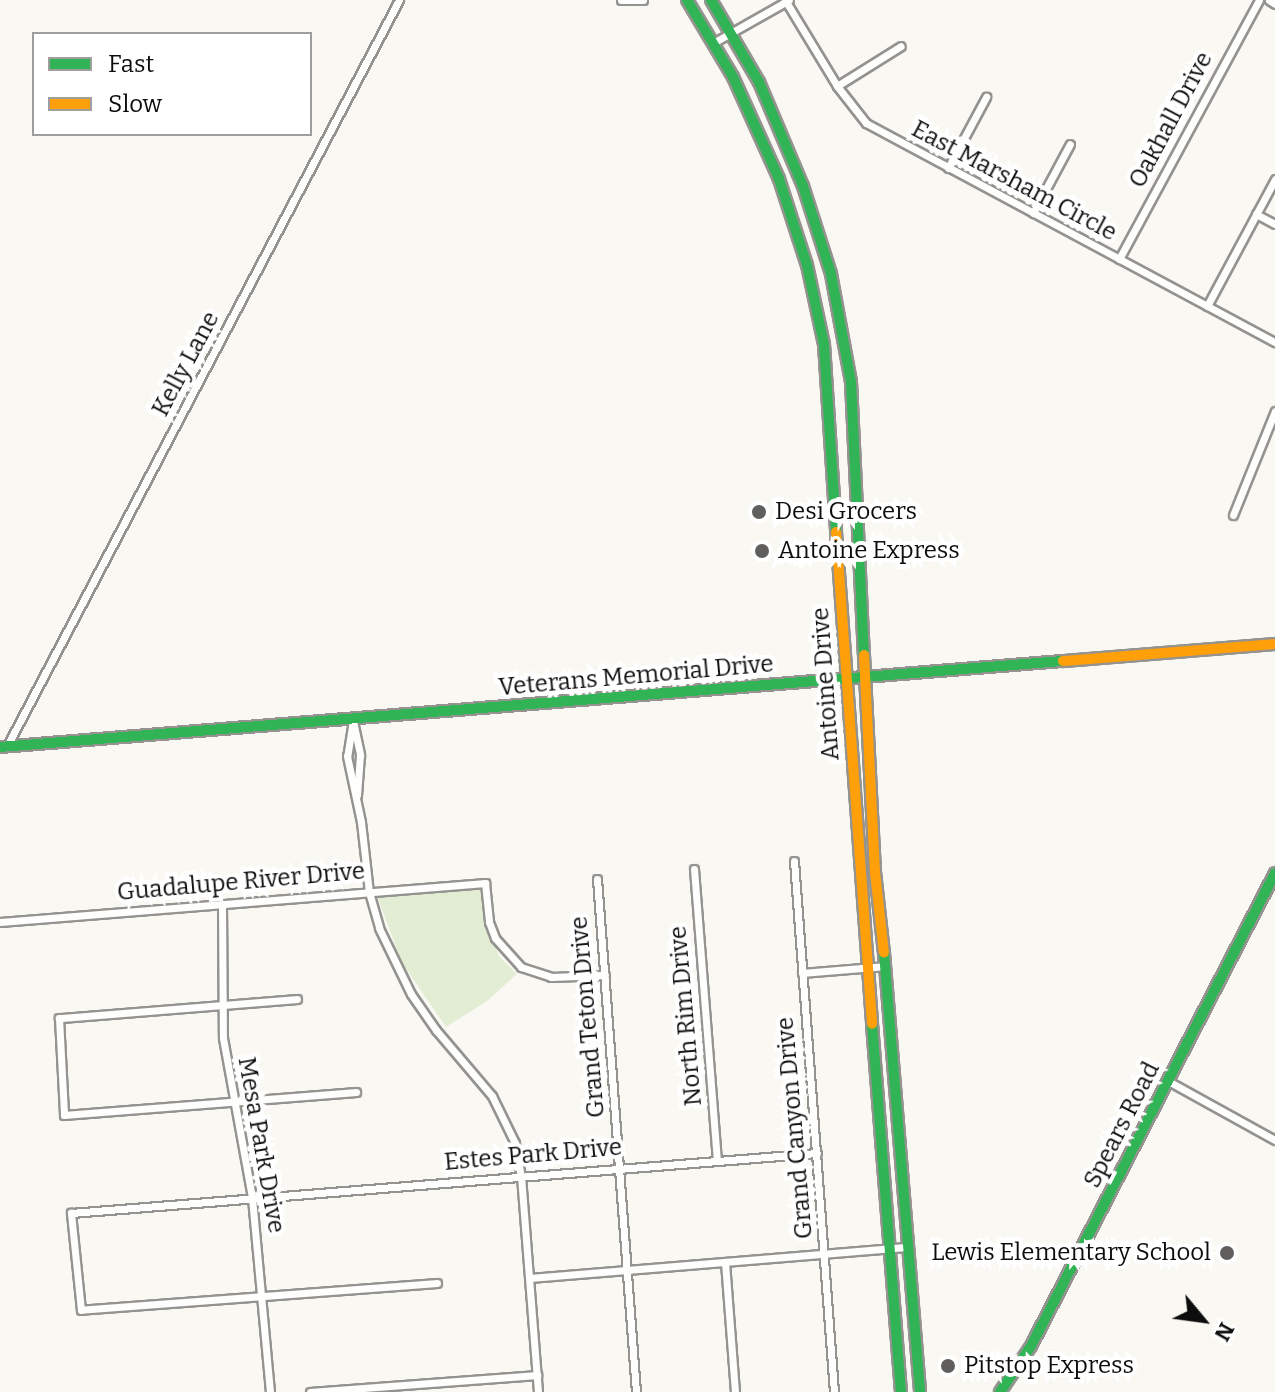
<!DOCTYPE html>
<style>
body{margin:0}
#map{position:relative;width:1275px;height:1392px;overflow:hidden;background:#faf8f2;font-family:Bitter,serif}
div>[style]{position:absolute}
.green>*{inset:0;background:#e2edd4}
.roads{filter:drop-shadow(2px 0 #949390) drop-shadow(-2px 0 #949390) drop-shadow(0 2px #949390) drop-shadow(0 -2px #949390)}
.street>*{height:7px;margin:-3.5px;padding:0 3.5px;transform-origin:3.5px;border-radius:3.5px;background:#fefefd}
.fast>*{height:10px;margin:-5px;padding:0 5px;transform-origin:5px;border-radius:5px;background:#30b455}
.slow>*{height:10px;margin:-5px;padding:0 5px;transform-origin:5px;border-radius:5px;background:#ff9f0a}
.dots>*{width:22px;height:22px;translate:-50% -50%;box-sizing:border-box;border:4px solid #fff;border-radius:50%}
span{translate:-50% -50%;white-space:nowrap;text-align:center;line-height:1.15;-webkit-text-stroke:8px #fff;paint-order:stroke}
.street-label{font-size:24px;color:#0d0d0d}
.poi-label{font-size:24px;color:#0d0d0d}
.left{translate:0 -50%;text-align:left}
.right{translate:-100% -50%;text-align:right}
.legend{position:absolute;left:32px;top:32px;width:280px;height:104px;box-sizing:border-box;background:#fff;border:2px solid #9e9e9e;margin:0;padding:10px 14px;list-style:none;font-size:24px;color:#0d0d0d}
.legend li{display:flex;align-items:center;gap:16px;height:40px}
.legend b{width:40px;border:2px solid #9e9e9e}
.north{position:absolute;left:1163px;top:1280px;width:80px;height:80px;-webkit-text-stroke:6px #fff;paint-order:stroke;rotate:119deg;font-size:22px;font-weight:700;line-height:32px;text-align:center;color:#0d0d0d}
.north::after{content:'';display:block;margin:auto;width:28px;height:36px;background:#0d0d0d;clip-path:polygon(50% 0,100% 100%,50% 72%,0 100%)}
</style>
<div id="map">
<div class="green">
<div style="clip-path:polygon(480px 888px,484px 916px,499px 956px,517px 974px,487px 1001px,446px 1027px,402px 963px,377px 896px)"></div>
</div>
<div class="roads">
<div class="street">
<div style="left:621px;top:0;width:22px"></div>
<div style="left:785px;top:0;width:100px;rotate:58.8deg"></div>
<div style="left:837px;top:86px;width:47px;rotate:51.9deg"></div>
<div style="left:866px;top:123px;width:464px;rotate:28.2deg"></div>
<div style="left:1269px;top:0;width:7px;rotate:34deg"></div>
<div style="left:713px;top:43px;width:87px;rotate:-29.5deg"></div>
<div style="left:837px;top:86px;width:75px;rotate:-32deg"></div>
<div style="left:948px;top:168px;width:81px;rotate:-61.8deg"></div>
<div style="left:1033px;top:213px;width:78px;rotate:-61.8deg"></div>
<div style="left:1256px;top:214px;width:21px;rotate:28deg"></div>
<div style="left:1119px;top:259px;width:294px;rotate:-61.6deg"></div>
<div style="left:1207px;top:306px;width:144px;rotate:-61.8deg"></div>
<div style="left:1233px;top:515px;width:112px;rotate:-68deg"></div>
<div style="left:353px;top:720px;width:36px;rotate:99deg"></div>
<div style="left:347px;top:756px;width:67px;rotate:78deg"></div>
<div style="left:361px;top:822px;width:70px;rotate:83.5deg"></div>
<div style="left:369px;top:892px;width:37px;rotate:74deg"></div>
<div style="left:379px;top:928px;width:73px;rotate:64.1deg"></div>
<div style="left:411px;top:994px;width:44px;rotate:55.2deg"></div>
<div style="left:436px;top:1030px;width:87px;rotate:49.7deg"></div>
<div style="left:492px;top:1096px;width:52px;rotate:63.9deg"></div>
<div style="left:515px;top:1143px;width:34px;rotate:80deg"></div>
<div style="left:521px;top:1176px;width:217px;rotate:85.5deg"></div>
<div style="left:353px;top:721px;width:35px;rotate:78deg"></div>
<div style="left:360px;top:755px;width:40px;rotate:94.3deg"></div>
<div style="left:7px;top:746px;width:843px;rotate:-62.28deg"></div>
<div style="left:794px;top:861px;width:533px;rotate:85.69deg"></div>
<div style="left:694px;top:869px;width:292px;rotate:85.5deg"></div>
<div style="left:597px;top:879px;width:514px;rotate:85.65deg"></div>
<div style="left:222px;top:904px;width:134px;rotate:89.6deg"></div>
<div style="left:223px;top:1038px;width:163px;rotate:79.7deg"></div>
<div style="left:252px;top:1198px;width:195px;rotate:84.7deg"></div>
<div style="left:0;top:922px;width:487px;rotate:-4.6deg"></div>
<div style="left:485px;top:883px;width:39px;rotate:84deg"></div>
<div style="left:489px;top:922px;width:17px;rotate:69deg"></div>
<div style="left:495px;top:938px;width:39px;rotate:48deg"></div>
<div style="left:521px;top:967px;width:32px;rotate:18deg"></div>
<div style="left:551px;top:977px;width:54px;rotate:-2.1deg"></div>
<div style="left:802px;top:973px;width:84px;rotate:-4.8deg"></div>
<div style="left:297px;top:999px;width:239px;rotate:175.4deg"></div>
<div style="left:59px;top:1018px;width:97px;rotate:87deg"></div>
<div style="left:64px;top:1115px;width:293px;rotate:-4.5deg"></div>
<div style="left:1168px;top:1081px;width:122px;rotate:28.9deg"></div>
<div style="left:725px;top:1262px;width:130px;rotate:85.6deg"></div>
<div style="left:530px;top:1278px;width:380px;rotate:-4.7deg"></div>
<div style="left:437px;top:1283px;width:357px;rotate:175.7deg"></div>
<div style="left:81px;top:1310px;width:98px;rotate:-95.9deg"></div>
<div style="left:71px;top:1213px;width:748px;rotate:-4.6deg"></div>
<div style="left:310px;top:1392px;width:228px;rotate:-4.3deg"></div>
</div>
<div class="fast">
<div style="left:687px;top:0;width:90px;rotate:59.1deg"></div>
<div style="left:733px;top:77px;width:112px;rotate:65.7deg"></div>
<div style="left:779px;top:179px;width:90px;rotate:72deg"></div>
<div style="left:807px;top:265px;width:81px;rotate:77.9deg"></div>
<div style="left:824px;top:344px;width:188px;rotate:86.3deg"></div>
<div style="left:711px;top:0;width:95px;rotate:59.7deg"></div>
<div style="left:759px;top:82px;width:113px;rotate:67.1deg"></div>
<div style="left:803px;top:186px;width:92px;rotate:72.3deg"></div>
<div style="left:831px;top:274px;width:110px;rotate:79.5deg"></div>
<div style="left:851px;top:382px;width:273px;rotate:87.3deg"></div>
<div style="left:0;top:747px;width:1066px;rotate:-4.63deg"></div>
<div style="left:884px;top:953px;width:440px;rotate:85.3deg"></div>
<div style="left:872px;top:1024px;width:369px;rotate:85.5deg"></div>
<div style="left:1000px;top:1392px;width:55px;rotate:-56deg"></div>
<div style="left:1031px;top:1346px;width:532px;rotate:-62.71deg"></div>
</div>
<div class="slow">
<div style="left:836px;top:532px;width:493px;rotate:85.8deg"></div>
<div style="left:864px;top:655px;width:217px;rotate:87.1deg"></div>
<div style="left:875px;top:872px;width:81px;rotate:83.7deg"></div>
<div style="left:1063px;top:661px;width:213px;rotate:-4.6deg"></div>
</div>
</div>
<div class="dots">
<div style="left:759px;top:512px;background:#605f5d"></div>
<div style="left:762px;top:551px;background:#605f5d"></div>
<div style="left:1227px;top:1253px;background:#605f5d"></div>
<div style="left:948px;top:1366px;background:#605f5d"></div>
</div>
<div class="street-label">
<span style="left:1171px;top:120px;rotate:-62deg">Oakhall Drive</span>
<span style="left:1014px;top:181px;rotate:28deg">East Marsham Circle</span>
<span style="left:186px;top:364px;rotate:-62deg">Kelly Lane</span>
<span style="left:636px;top:676px;rotate:-5deg">Veterans Memorial Drive</span>
<span style="left:826px;top:684px;rotate:-94deg">Antoine Drive</span>
<span style="left:241px;top:882px;rotate:-5deg">Guadalupe River Drive</span>
<span style="left:686px;top:1016px;rotate:-95deg">North Rim Drive</span>
<span style="left:588px;top:1017px;rotate:-95deg">Grand Teton Drive</span>
<span style="left:1122px;top:1125px;rotate:-63deg">Spears Road</span>
<span style="left:795px;top:1128px;rotate:-95deg">Grand Canyon Drive</span>
<span style="left:261px;top:1145px;rotate:80deg">Mesa Park Drive</span>
<span style="left:533px;top:1155px;rotate:-5deg">Estes Park Drive</span>
</div>
<div class="poi-label">
<span class="left" style="left:775px;top:512px">Desi Grocers</span>
<span class="left" style="left:778px;top:551px">Antoine Express</span>
<span class="right" style="left:1211px;top:1253px">Lewis Elementary School</span>
<span class="left" style="left:964px;top:1366px">Pitstop Express</span>
</div>
<ul class="legend">
<li><b style="height:10px;background:#30b455"></b>Fast</li>
<li><b style="height:10px;background:#ff9f0a"></b>Slow</li>
</ul>
<div class="north">N</div>
</div>
